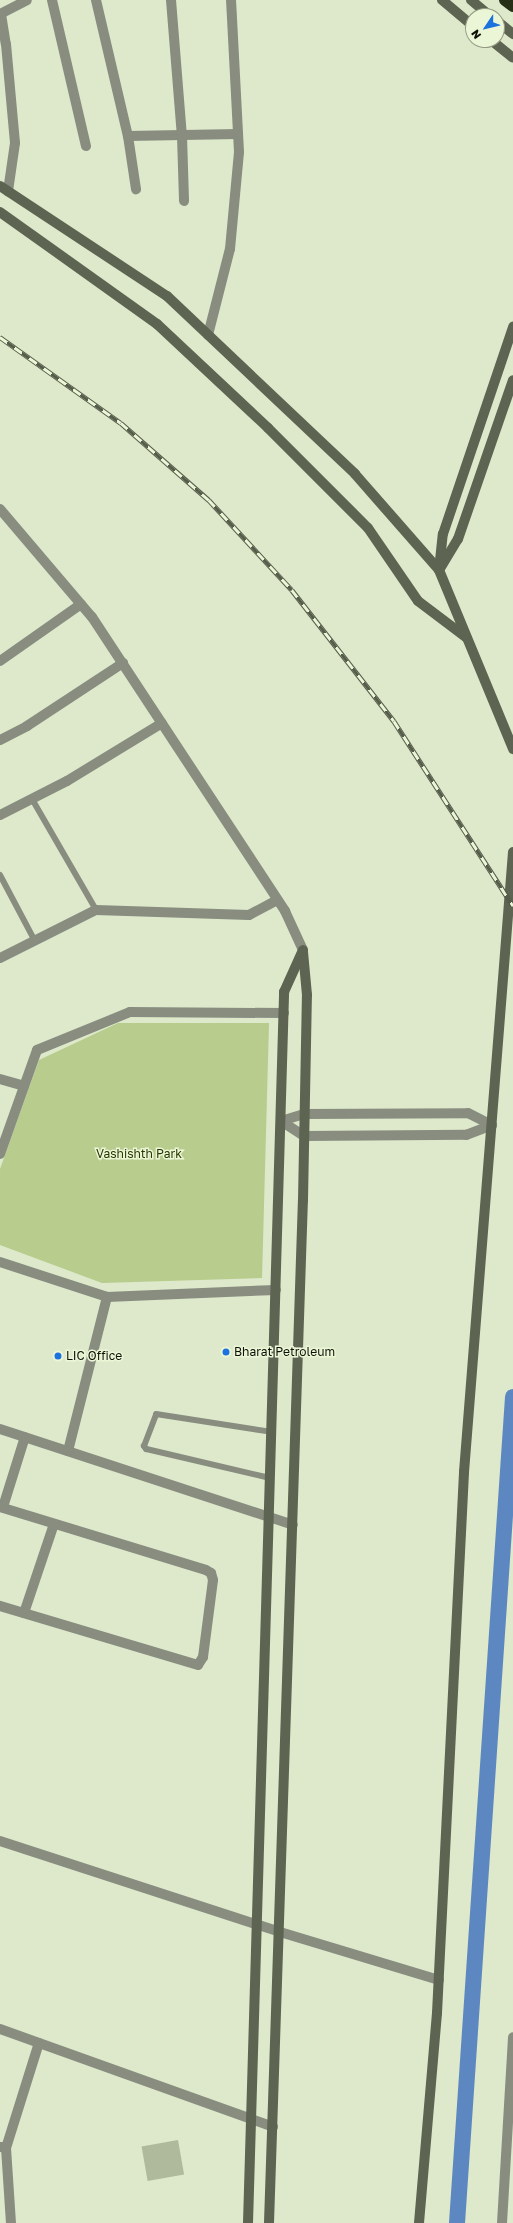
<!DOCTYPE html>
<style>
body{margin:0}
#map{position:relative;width:513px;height:2223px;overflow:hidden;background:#dde9ca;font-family:"Golos Text",sans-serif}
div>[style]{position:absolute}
.green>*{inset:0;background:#b7cc8d}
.canal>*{height:16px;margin:-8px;padding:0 8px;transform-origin:8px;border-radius:8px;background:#5d87c0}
.building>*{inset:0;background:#afb99b;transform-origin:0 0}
.lane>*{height:6px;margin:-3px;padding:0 3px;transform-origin:3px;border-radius:3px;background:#888d80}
.street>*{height:10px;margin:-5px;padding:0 5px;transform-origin:5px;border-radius:5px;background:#888d80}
.secondary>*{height:10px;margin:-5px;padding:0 5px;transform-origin:5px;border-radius:5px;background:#5d6452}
.highway>*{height:12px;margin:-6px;padding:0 6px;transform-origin:6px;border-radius:6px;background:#272f16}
.rail>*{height:4.5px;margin-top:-2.25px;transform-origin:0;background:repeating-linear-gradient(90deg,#ebf6d7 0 9px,#565c4a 0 18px);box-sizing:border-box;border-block:1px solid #565c4a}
.dots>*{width:11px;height:11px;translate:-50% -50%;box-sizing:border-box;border:2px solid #ebf6d7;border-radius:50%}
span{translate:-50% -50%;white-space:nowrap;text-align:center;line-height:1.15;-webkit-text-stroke:3px #ebf6d7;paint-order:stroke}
.park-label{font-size:12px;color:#2b3901}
.poi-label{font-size:12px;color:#0e1107}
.left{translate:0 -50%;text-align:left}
.north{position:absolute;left:465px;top:8px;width:40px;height:40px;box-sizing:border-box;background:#ebf6d7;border:1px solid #939a84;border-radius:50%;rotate:235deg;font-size:11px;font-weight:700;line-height:16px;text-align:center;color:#0e1107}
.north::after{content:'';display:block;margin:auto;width:14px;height:18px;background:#1d73dd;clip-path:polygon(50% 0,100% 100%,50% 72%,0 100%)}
</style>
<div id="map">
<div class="green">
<div style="clip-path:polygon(118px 1023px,269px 1023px,262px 1278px,102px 1283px,0 1245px,0 1169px,39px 1060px)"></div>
</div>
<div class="canal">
<div style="left:457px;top:2223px;width:828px;rotate:-86.12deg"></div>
</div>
<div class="building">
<div style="left:178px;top:2140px;width:35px;height:37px;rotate:80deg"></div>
</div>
<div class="lane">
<div style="left:32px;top:799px;width:128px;rotate:60deg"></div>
<div style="left:0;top:875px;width:75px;rotate:62.1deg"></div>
<div style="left:270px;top:1478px;width:127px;rotate:-166.8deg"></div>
<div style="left:146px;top:1449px;width:4px;rotate:-124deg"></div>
<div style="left:144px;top:1446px;width:34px;rotate:-69deg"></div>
<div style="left:156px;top:1414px;width:117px;rotate:8.8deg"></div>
</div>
<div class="street">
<div style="left:52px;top:0;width:150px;rotate:76.9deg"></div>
<div style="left:96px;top:0;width:140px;rotate:76.8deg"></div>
<div style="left:128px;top:136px;width:110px;rotate:-1deg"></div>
<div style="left:171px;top:0;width:136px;rotate:85.4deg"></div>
<div style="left:182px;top:136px;width:65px;rotate:88.2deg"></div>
<div style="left:0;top:14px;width:30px;rotate:-27deg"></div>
<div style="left:1px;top:14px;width:30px;rotate:81deg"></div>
<div style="left:6px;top:44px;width:99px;rotate:84.8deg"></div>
<div style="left:15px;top:143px;width:49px;rotate:98.3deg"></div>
<div style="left:128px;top:136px;width:54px;rotate:81.4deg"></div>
<div style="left:208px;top:335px;width:89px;rotate:-75.7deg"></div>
<div style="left:230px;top:249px;width:97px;rotate:-84.7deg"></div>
<div style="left:239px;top:152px;width:152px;rotate:-93deg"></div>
<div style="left:0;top:509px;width:142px;rotate:49.6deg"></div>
<div style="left:92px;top:617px;width:352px;rotate:56.7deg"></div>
<div style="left:285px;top:911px;width:43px;rotate:65.2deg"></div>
<div style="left:0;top:661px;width:99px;rotate:-35.1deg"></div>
<div style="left:0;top:740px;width:30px;rotate:-27deg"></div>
<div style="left:27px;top:726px;width:115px;rotate:-33.3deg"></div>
<div style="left:0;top:815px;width:75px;rotate:-26.9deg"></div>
<div style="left:67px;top:781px;width:111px;rotate:-31.4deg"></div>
<div style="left:0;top:958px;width:107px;rotate:-26.6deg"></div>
<div style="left:96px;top:910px;width:153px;rotate:1.9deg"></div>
<div style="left:249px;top:915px;width:32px;rotate:-28deg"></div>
<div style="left:0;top:1079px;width:25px;rotate:16deg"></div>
<div style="left:281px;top:1121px;width:27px;rotate:33deg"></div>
<div style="left:304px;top:1136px;width:162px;rotate:-0.4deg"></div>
<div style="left:466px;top:1135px;width:28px;rotate:-21deg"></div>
<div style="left:281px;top:1121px;width:24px;rotate:-17deg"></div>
<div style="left:304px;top:1114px;width:164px;rotate:-0.3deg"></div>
<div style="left:468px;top:1113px;width:27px;rotate:27deg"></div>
<div style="left:0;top:1154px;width:110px;rotate:-70.4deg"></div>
<div style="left:37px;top:1050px;width:100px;rotate:-22.2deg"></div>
<div style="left:130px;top:1012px;width:154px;rotate:0.4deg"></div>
<div style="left:0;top:1262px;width:113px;rotate:18.1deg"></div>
<div style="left:107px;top:1297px;width:169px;rotate:-2.4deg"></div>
<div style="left:0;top:1429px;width:308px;rotate:18.1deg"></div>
<div style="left:68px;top:1451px;width:159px;rotate:-75.8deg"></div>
<div style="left:0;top:1507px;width:215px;rotate:17deg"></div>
<div style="left:206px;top:1570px;width:6px;rotate:31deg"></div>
<div style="left:211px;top:1573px;width:7px;rotate:74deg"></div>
<div style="left:213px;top:1580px;width:78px;rotate:97.4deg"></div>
<div style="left:203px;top:1657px;width:9px;rotate:122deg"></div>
<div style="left:198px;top:1665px;width:207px;rotate:-163.4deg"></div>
<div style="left:3px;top:1507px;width:73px;rotate:-72.6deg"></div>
<div style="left:24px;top:1613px;width:94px;rotate:-71.4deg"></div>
<div style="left:0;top:1841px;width:294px;rotate:18deg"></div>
<div style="left:280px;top:1932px;width:166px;rotate:16.8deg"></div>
<div style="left:0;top:2029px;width:290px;rotate:19.7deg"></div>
<div style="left:1px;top:2147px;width:5px;rotate:11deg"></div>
<div style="left:6px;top:2148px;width:75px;rotate:86.2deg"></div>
<div style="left:6px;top:2148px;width:110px;rotate:-72.6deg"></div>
<div style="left:502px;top:2223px;width:186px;rotate:-86.6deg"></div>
</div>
<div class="secondary">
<div style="left:442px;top:0;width:40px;rotate:40deg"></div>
<div style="left:471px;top:0;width:25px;rotate:40deg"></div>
<div style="left:497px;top:21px;width:21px;rotate:39deg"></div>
<div style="left:491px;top:40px;width:28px;rotate:39deg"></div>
<div style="left:0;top:186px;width:200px;rotate:33.4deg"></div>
<div style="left:167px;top:296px;width:259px;rotate:43.4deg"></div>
<div style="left:355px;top:474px;width:128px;rotate:48.8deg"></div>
<div style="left:439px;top:570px;width:194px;rotate:67.5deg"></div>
<div style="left:0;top:212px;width:193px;rotate:35.5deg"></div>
<div style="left:157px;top:324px;width:152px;rotate:43.1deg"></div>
<div style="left:268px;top:428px;width:141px;rotate:45deg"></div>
<div style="left:368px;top:528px;width:88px;rotate:55.6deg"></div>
<div style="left:418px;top:601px;width:61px;rotate:37.1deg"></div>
<div style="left:441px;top:567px;width:33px;rotate:-59deg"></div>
<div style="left:458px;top:539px;width:168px;rotate:-70.9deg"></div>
<div style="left:439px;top:570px;width:36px;rotate:-84deg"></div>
<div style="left:443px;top:534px;width:219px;rotate:-71.3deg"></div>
<div style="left:248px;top:2223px;width:1232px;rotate:-88.32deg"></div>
<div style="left:284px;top:992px;width:46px;rotate:-65.7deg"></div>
<div style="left:269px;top:2223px;width:1024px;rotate:-88.1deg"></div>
<div style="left:303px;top:1200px;width:205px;rotate:-88.9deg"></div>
<div style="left:307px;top:995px;width:43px;rotate:-95.3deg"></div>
<div style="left:419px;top:2223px;width:211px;rotate:-85.1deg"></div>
<div style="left:437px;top:2013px;width:542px;rotate:-87.14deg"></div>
<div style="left:464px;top:1472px;width:622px;rotate:-85.48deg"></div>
</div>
<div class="highway">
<div style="left:505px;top:0;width:10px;rotate:37deg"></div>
</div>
<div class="rail">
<div style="left:0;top:337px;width:148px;rotate:35.4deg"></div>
<div style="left:121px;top:423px;width:117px;rotate:41.2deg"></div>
<div style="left:209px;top:500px;width:122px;rotate:47.3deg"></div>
<div style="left:292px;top:590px;width:166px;rotate:52.1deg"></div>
<div style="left:394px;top:721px;width:220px;rotate:57.2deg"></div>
</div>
<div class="dots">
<div style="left:226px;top:1352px;background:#1d73dd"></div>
<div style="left:58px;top:1356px;background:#1d73dd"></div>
</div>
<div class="park-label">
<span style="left:139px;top:1154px">Vashishth Park</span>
</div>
<div class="poi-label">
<span class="left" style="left:234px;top:1352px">Bharat Petroleum</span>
<span class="left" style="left:66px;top:1356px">LIC Office</span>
</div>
<div class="north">N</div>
</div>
